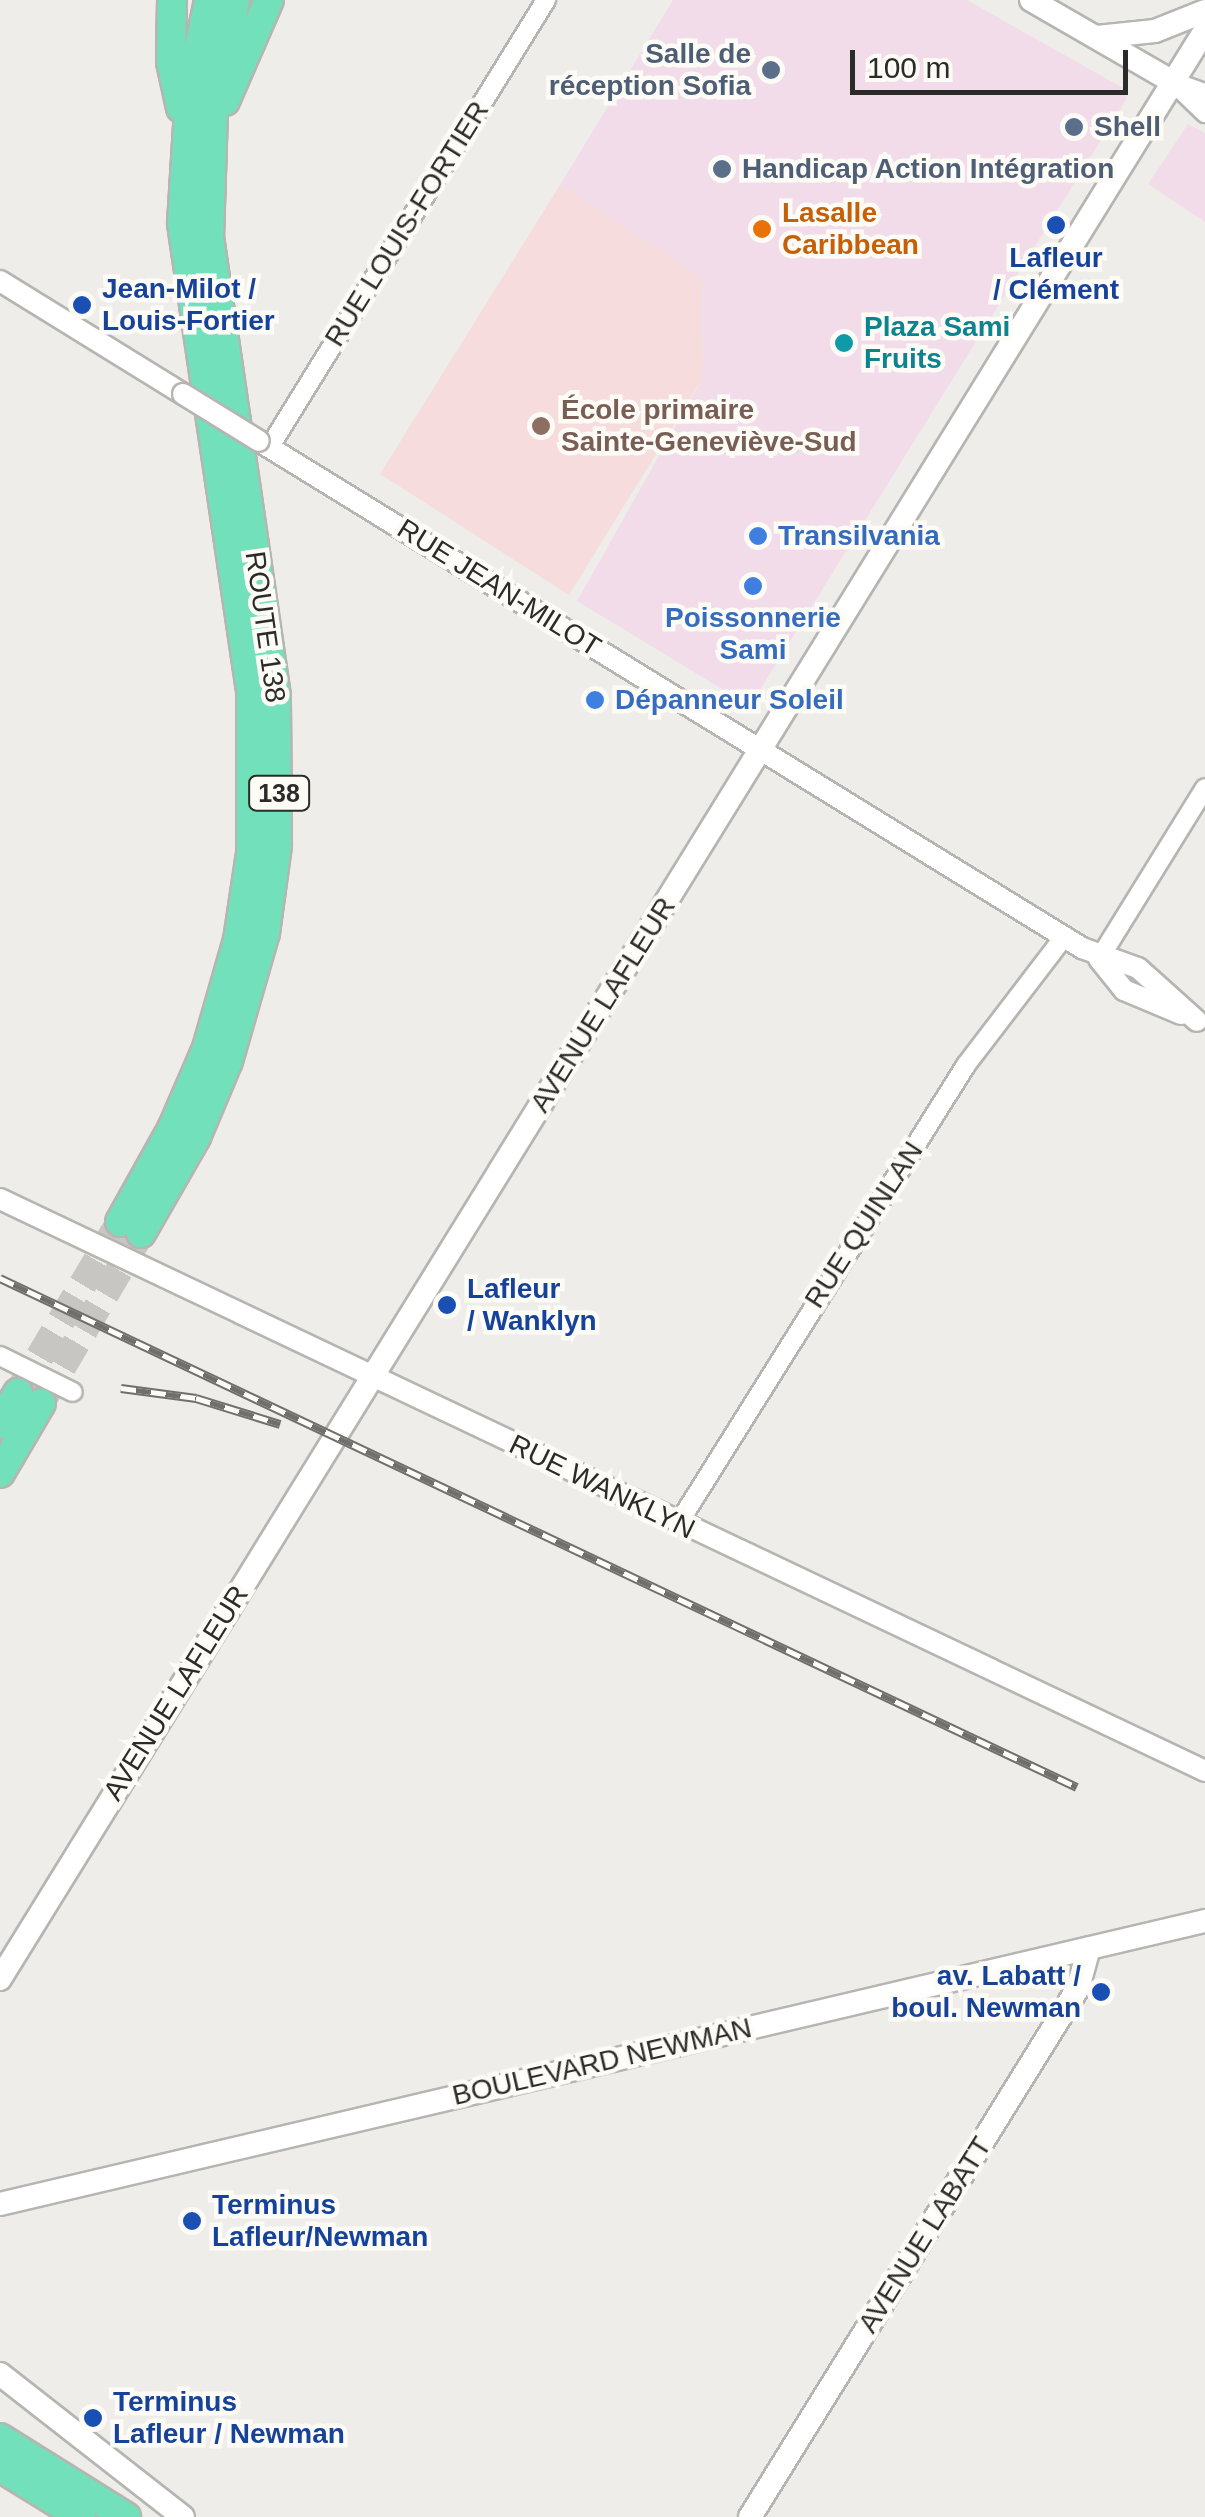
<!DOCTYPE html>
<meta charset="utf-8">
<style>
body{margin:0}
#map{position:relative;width:1205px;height:2517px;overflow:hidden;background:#eeede9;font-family:Arial,sans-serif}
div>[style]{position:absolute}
.commercial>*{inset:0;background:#f2dcea}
.education>*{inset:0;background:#f7dcdd}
.trunk-tunnel>*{height:28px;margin-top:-14px;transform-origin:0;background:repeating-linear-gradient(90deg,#c7c6c3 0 28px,transparent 0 42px)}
.roads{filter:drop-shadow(2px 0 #b6b5b1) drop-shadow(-2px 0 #b6b5b1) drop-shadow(0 2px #b6b5b1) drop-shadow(0 -2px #b6b5b1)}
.minor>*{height:18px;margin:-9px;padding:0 9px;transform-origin:9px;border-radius:9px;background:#fff}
.tertiary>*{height:20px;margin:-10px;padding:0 10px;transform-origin:10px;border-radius:10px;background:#fff}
.secondary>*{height:22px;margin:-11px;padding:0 11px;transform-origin:11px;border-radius:11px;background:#fff}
.trunk>*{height:28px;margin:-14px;padding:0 14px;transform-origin:14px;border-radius:14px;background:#73e0bc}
.rail>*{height:9px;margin-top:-4.5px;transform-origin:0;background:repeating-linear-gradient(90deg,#fcfbf6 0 15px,#706f6d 0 30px);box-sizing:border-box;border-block:2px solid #706f6d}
.bridges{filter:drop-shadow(2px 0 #b6b5b1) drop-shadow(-2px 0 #b6b5b1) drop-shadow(0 2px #b6b5b1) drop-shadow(0 -2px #b6b5b1)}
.tertiary-bridge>*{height:20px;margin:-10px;padding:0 10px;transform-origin:10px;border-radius:10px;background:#fff}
.dots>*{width:28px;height:28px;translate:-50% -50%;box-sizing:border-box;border:5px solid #fcfbf6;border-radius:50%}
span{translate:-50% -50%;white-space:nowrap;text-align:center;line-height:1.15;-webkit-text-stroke:9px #fcfbf6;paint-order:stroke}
.shield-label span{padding:2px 8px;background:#fcfbf6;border:2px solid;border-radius:8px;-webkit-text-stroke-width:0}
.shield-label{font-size:25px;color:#2b2b29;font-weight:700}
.service-label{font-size:28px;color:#4e5e75;font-weight:700}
.right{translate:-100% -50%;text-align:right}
.left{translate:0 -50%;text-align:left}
.food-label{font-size:28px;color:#c56008;font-weight:700}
.street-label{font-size:28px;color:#2b2b29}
.transit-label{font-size:28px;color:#164399;font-weight:700}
.culture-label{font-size:28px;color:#0d838f;font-weight:700}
.education-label{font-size:28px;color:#785e54;font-weight:700}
.shop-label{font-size:28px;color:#366cbe;font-weight:700}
.scale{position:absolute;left:850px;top:50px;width:278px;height:45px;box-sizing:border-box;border:5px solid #2b2b29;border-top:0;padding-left:12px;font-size:30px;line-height:35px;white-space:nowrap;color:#2b2b29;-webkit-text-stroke:8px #fcfbf6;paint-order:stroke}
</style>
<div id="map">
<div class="commercial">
<div style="clip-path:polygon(673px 0,967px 0,1123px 88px,1127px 98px,750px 706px,577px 601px,703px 378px,702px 277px,560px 185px)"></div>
<div style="clip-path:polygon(1188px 124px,1205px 133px,1205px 222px,1148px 184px)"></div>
</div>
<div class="education">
<div style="clip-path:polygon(560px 185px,702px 277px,703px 378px,569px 595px,380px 474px)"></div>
</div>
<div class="trunk-tunnel">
<div style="left:18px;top:1393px;width:199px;rotate:-59.2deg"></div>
<div style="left:41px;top:1403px;width:197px;rotate:-59.5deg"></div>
</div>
<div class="roads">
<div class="minor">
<div style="left:1173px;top:82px;width:45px;rotate:44.1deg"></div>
<div style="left:1174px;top:82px;width:33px;rotate:20deg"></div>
<div style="left:269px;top:448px;width:527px;rotate:-58.27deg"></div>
<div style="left:1099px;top:959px;width:201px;rotate:-58.2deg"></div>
<div style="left:0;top:1356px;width:81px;rotate:26.3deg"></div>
<div style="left:678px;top:1524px;width:542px;rotate:-57.89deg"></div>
<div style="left:966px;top:1065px;width:161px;rotate:-52.6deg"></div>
</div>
<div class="tertiary">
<div style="left:0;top:281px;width:215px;rotate:31.7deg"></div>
<div style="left:259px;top:441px;width:967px;rotate:31.63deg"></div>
<div style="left:1082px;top:948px;width:59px;rotate:19.7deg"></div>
<div style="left:1138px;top:968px;width:79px;rotate:41.9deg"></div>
<div style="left:1099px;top:959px;width:40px;rotate:51deg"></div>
<div style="left:1124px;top:990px;width:62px;rotate:22.8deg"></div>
<div style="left:0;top:1199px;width:1334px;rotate:25.39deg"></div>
</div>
<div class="secondary">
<div style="left:1031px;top:0;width:164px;rotate:30deg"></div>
<div style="left:1097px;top:37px;width:58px;rotate:-5.9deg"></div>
<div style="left:1155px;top:31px;width:54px;rotate:-21.8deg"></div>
<div style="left:0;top:1979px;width:2291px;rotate:-58.27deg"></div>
<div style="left:0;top:2204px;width:1238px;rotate:-13.22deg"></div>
<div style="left:0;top:2374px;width:232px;rotate:38deg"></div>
<div style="left:750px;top:2517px;width:622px;rotate:-58.2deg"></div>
<div style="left:1078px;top:1988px;width:41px;rotate:-74.6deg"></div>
</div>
<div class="trunk">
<div style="left:172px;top:0;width:62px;rotate:90.9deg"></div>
<div style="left:171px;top:62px;width:47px;rotate:77.7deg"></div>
<div style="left:225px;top:101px;width:110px;rotate:-66.5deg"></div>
<div style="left:120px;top:1222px;width:107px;rotate:-60.8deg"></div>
<div style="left:172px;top:1129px;width:88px;rotate:-66.6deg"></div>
<div style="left:207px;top:1048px;width:112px;rotate:-74deg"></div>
<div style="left:238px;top:940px;width:88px;rotate:-81.5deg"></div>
<div style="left:251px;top:853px;width:162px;rotate:-90deg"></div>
<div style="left:251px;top:691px;width:473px;rotate:-98.4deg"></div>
<div style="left:182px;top:223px;width:131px;rotate:-86.5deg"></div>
<div style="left:190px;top:92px;width:94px;rotate:-78.3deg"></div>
<div style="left:141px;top:1233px;width:111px;rotate:-60.2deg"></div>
<div style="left:196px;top:1137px;width:82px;rotate:-67.2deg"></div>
<div style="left:228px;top:1061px;width:133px;rotate:-73.9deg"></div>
<div style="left:265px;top:933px;width:89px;rotate:-82.2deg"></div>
<div style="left:277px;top:845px;width:149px;rotate:-90.4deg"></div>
<div style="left:276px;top:696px;width:462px;rotate:-98.3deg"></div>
<div style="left:209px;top:239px;width:125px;rotate:-88.2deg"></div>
<div style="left:213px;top:114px;width:116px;rotate:-79.1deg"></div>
<div style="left:0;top:1424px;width:36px;rotate:-60deg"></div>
<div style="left:0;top:1473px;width:81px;rotate:-59.6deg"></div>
<div style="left:0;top:2438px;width:149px;rotate:32.1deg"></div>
<div style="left:0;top:2467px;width:95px;rotate:31.7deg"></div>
</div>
</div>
<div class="rail">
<div style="left:0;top:1278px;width:1191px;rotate:25.3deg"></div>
<div style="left:121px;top:1388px;width:76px;rotate:7.6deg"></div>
<div style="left:196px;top:1398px;width:88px;rotate:17.2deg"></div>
</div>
<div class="bridges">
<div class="tertiary-bridge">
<div style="left:183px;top:394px;width:89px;rotate:31.7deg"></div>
</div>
</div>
<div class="dots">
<div style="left:771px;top:70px;background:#5c6f8a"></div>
<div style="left:1074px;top:127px;background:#5c6f8a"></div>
<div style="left:722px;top:169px;background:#5c6f8a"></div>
<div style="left:1056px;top:225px;background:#1a4fb4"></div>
<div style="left:762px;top:229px;background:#e8710a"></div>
<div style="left:82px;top:305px;background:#1a4fb4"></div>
<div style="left:844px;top:343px;background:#0f9aa8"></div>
<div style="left:541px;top:426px;background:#8d6e63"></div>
<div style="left:758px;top:536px;background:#3f7fe0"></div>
<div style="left:753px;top:586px;background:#3f7fe0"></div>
<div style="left:595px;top:700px;background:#3f7fe0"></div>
<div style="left:447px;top:1305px;background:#1a4fb4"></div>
<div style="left:1101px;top:1992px;background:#1a4fb4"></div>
<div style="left:192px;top:2221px;background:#1a4fb4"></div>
<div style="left:93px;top:2418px;background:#1a4fb4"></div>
</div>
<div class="shield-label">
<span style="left:279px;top:793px">138</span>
</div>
<div class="service-label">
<span class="right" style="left:751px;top:70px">Salle de<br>réception Sofia</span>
<span class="left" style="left:1094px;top:127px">Shell</span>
<span class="left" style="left:742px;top:169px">Handicap Action Intégration</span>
</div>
<div class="food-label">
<span class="left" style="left:782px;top:229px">Lasalle<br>Caribbean</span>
</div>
<div class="street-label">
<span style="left:407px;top:224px;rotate:-58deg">RUE LOUIS-FORTIER</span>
<span style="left:499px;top:588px;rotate:32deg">RUE JEAN-MILOT</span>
<span style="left:265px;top:627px;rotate:82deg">ROUTE 138</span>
<span style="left:603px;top:1005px;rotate:-58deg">AVENUE LAFLEUR</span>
<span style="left:864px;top:1225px;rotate:-57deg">RUE QUINLAN</span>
<span style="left:602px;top:1487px;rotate:26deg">RUE WANKLYN</span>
<span style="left:176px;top:1693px;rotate:-58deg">AVENUE LAFLEUR</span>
<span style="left:602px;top:2062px;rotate:-13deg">BOULEVARD NEWMAN</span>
<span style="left:925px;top:2235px;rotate:-58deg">AVENUE LABATT</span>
</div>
<div class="transit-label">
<span style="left:1056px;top:274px">Lafleur<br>/ Clément</span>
<span class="left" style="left:102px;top:305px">Jean-Milot /<br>Louis-Fortier</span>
<span class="left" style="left:467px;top:1305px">Lafleur<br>/ Wanklyn</span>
<span class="right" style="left:1081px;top:1992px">av. Labatt /<br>boul. Newman</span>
<span class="left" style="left:212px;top:2221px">Terminus<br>Lafleur/Newman</span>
<span class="left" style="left:113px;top:2418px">Terminus<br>Lafleur / Newman</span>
</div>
<div class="culture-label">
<span class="left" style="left:864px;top:343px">Plaza Sami<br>Fruits</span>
</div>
<div class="education-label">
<span class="left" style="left:561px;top:426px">École primaire<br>Sainte-Geneviève-Sud</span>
</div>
<div class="shop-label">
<span class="left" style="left:778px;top:536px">Transilvania</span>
<span style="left:753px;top:634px">Poissonnerie<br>Sami</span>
<span class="left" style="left:615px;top:700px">Dépanneur Soleil</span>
</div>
<div class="scale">100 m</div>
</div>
